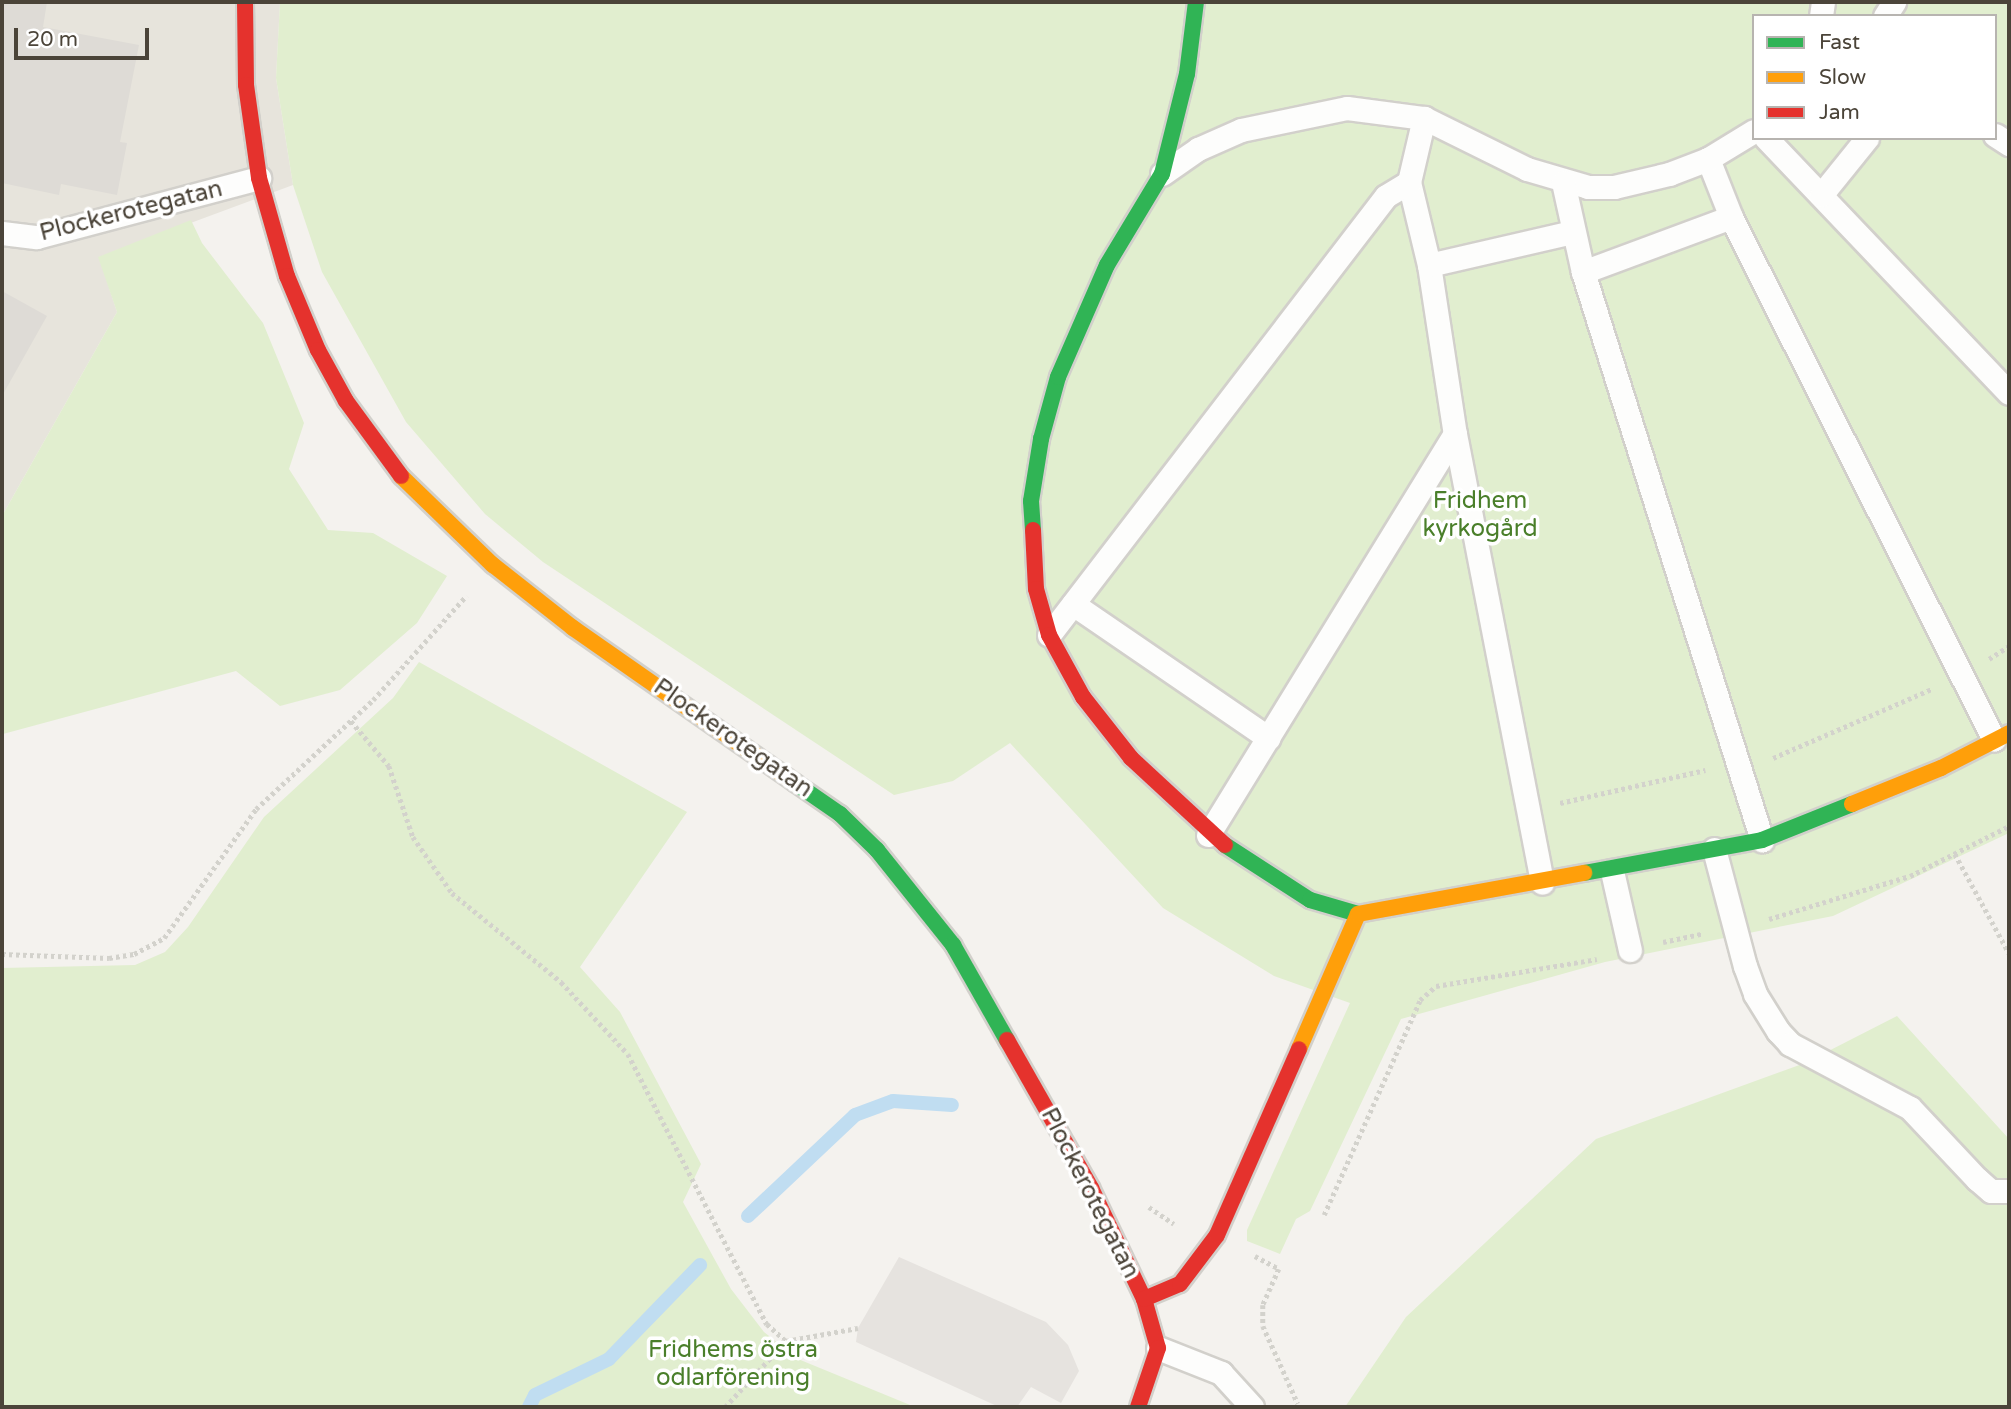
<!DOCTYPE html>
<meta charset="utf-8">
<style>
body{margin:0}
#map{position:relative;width:2011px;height:1409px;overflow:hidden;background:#f4f2ee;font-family:"Varela Round",sans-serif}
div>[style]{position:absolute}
.residential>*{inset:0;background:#e7e4dc}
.green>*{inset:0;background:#e1eecf}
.parking>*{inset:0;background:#e6e3df}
.stream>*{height:14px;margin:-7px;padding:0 7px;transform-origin:7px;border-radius:7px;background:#c0ddf1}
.building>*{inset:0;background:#dedbd6}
.path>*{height:4.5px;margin-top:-2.25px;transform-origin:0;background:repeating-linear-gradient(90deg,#d3d2cc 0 3.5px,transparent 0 7px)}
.roads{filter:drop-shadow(2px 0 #d2d0cb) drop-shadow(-2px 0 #d2d0cb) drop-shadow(0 2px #d2d0cb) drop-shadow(0 -2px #d2d0cb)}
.lane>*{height:23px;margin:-11.5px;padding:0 11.5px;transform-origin:11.5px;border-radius:11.5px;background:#fdfdfc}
.fast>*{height:16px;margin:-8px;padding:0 8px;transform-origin:8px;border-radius:8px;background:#30b455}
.slow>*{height:16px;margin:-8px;padding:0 8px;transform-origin:8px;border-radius:8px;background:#ff9f0a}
.jam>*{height:16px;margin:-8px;padding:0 8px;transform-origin:8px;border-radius:8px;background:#e5322d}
span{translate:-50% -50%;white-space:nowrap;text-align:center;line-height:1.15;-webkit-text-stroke:7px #fff;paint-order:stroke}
.street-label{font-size:24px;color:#4b4439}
.park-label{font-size:24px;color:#4a7f2a}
.frame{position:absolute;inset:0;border:4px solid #4b4439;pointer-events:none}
.legend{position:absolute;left:1752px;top:14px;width:245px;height:126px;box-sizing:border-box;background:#fff;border:2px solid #b7b4b0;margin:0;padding:9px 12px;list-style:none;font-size:21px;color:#4b4439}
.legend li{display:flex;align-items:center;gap:14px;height:35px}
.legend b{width:35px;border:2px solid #b7b4b0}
.scale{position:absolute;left:14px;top:28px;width:135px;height:32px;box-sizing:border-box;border:4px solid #4b4439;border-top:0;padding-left:9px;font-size:21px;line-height:24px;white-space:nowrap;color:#4b4439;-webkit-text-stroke:5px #fff;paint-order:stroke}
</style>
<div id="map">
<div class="residential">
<div style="clip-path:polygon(2px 2px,280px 2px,276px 78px,293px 185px,99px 257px,117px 312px,2px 516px)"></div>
</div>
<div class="green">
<div style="clip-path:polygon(evenodd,280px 2px,2009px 2px,2009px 833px,1833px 916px,1605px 962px,1401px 1019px,1310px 1211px,1296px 1219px,1280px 1254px,1247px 1241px,1247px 1230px,1350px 1003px,1274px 976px,1163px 908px,1010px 743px,953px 781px,894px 795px,543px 562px,485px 514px,406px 422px,322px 272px,293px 185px,276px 78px,280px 2px,1754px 16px,1995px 16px,1995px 138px,1754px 138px,1754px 16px)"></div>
<div style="clip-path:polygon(191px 220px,202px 243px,263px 323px,304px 423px,289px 469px,328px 530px,373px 533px,447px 576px,417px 623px,340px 690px,280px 706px,236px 671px,3px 734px,2px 754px,2px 516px,117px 312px,98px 257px)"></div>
<div style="clip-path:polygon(419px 662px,687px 812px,580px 967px,620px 1012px,701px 1164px,683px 1202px,731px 1289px,764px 1332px,798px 1359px,915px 1407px,2px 1407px,2px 968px,135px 965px,165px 952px,188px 927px,264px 817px,393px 698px)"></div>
<div style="clip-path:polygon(1897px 1016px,2009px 1139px,2009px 1407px,1345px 1407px,1406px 1317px,1596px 1139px,1805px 1063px)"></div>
</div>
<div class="parking">
<div style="clip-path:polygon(899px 1257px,1046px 1322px,1068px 1345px,1079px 1371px,1061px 1403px,1031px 1387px,1017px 1407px,999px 1407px,856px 1342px,858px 1328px)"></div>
</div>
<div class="stream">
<div style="left:748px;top:1216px;width:147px;rotate:-43.3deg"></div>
<div style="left:855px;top:1115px;width:40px;rotate:-20.2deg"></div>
<div style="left:893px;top:1101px;width:59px;rotate:3.9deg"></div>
<div style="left:529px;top:1407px;width:13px;rotate:-63deg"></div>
<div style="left:535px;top:1395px;width:82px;rotate:-25.9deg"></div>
<div style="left:609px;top:1359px;width:131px;rotate:-45.9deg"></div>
</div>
<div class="building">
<div style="clip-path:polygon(2px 2px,47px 2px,43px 27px,139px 45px,120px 142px,127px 143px,117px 195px,61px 184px,59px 195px,2px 183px)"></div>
<div style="clip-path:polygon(2px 291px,47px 316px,2px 396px)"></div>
</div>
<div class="path">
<div style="left:1989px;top:659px;width:24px;rotate:-33deg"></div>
<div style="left:351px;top:721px;width:59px;rotate:49.8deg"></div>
<div style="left:389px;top:766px;width:75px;rotate:71.3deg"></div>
<div style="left:413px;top:837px;width:68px;rotate:55.1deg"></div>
<div style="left:452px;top:893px;width:141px;rotate:39.2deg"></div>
<div style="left:561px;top:982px;width:98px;rotate:47.1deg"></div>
<div style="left:628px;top:1054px;width:304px;rotate:62.8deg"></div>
<div style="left:767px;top:1324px;width:25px;rotate:42deg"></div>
<div style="left:786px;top:1341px;width:73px;rotate:-10.2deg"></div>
<div style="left:1773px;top:758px;width:173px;rotate:-23.5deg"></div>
<div style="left:1560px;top:803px;width:149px;rotate:-12.8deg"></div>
<div style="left:1955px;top:854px;width:113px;rotate:61.4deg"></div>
<div style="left:1769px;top:919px;width:147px;rotate:-17deg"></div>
<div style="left:1910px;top:876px;width:111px;rotate:-26.8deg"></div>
<div style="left:1663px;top:942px;width:40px;rotate:-12deg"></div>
<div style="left:2px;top:954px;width:107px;rotate:2.1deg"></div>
<div style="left:109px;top:958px;width:25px;rotate:-9deg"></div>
<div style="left:134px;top:954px;width:34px;rotate:-28deg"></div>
<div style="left:164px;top:938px;width:158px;rotate:-54.5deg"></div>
<div style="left:256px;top:809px;width:160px;rotate:-43deg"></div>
<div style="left:373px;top:700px;width:140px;rotate:-48.2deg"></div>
<div style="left:1149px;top:1207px;width:30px;rotate:34deg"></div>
<div style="left:1324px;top:1215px;width:235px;rotate:-65.9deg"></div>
<div style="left:1420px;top:1000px;width:21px;rotate:-41deg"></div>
<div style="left:1436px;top:986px;width:163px;rotate:-9.5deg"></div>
<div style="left:1255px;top:1256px;width:27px;rotate:28deg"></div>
<div style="left:1279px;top:1269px;width:39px;rotate:114deg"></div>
<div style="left:1263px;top:1305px;width:21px;rotate:90deg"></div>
<div style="left:1263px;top:1326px;width:85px;rotate:65.8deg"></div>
<div style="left:725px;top:1407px;width:90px;rotate:-47.3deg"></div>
</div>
<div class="roads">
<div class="lane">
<div style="left:1821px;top:16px;width:14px;rotate:-82deg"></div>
<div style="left:1885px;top:16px;width:17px;rotate:-57deg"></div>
<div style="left:1995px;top:135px;width:17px;rotate:33deg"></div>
<div style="left:1766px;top:138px;width:352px;rotate:46.4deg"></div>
<div style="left:1708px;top:159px;width:62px;rotate:68.4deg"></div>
<div style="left:1731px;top:217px;width:585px;rotate:63.3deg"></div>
<div style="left:1162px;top:174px;width:44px;rotate:-34.8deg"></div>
<div style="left:1198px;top:149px;width:47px;rotate:-23.8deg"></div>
<div style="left:1241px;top:130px;width:108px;rotate:-11.7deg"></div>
<div style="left:1347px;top:108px;width:78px;rotate:7.4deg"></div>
<div style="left:1424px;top:118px;width:115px;rotate:26.3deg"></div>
<div style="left:1527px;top:169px;width:64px;rotate:16.4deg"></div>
<div style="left:1588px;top:187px;width:26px"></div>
<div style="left:1614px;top:187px;width:57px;rotate:-13.3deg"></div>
<div style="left:1669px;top:174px;width:42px;rotate:-21deg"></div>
<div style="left:1708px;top:159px;width:54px;rotate:-31.3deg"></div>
<div style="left:1409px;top:182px;width:85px;rotate:76.5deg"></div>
<div style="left:1429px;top:265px;width:171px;rotate:81.3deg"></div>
<div style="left:1455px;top:434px;width:457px;rotate:79deg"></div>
<div style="left:1563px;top:182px;width:92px;rotate:77.5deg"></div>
<div style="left:1583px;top:272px;width:596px;rotate:72.51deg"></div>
<div style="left:1821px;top:195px;width:73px;rotate:-51.1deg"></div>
<div style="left:2px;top:233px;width:35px;rotate:7deg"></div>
<div style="left:37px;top:237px;width:230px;rotate:-14.9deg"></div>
<div style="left:1429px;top:265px;width:147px;rotate:-13deg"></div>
<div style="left:1583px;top:272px;width:158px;rotate:-20.4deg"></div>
<div style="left:1073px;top:604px;width:237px;rotate:34.4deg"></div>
<div style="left:1049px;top:635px;width:553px;rotate:-52.49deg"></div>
<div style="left:1386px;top:196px;width:27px;rotate:-31deg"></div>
<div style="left:1409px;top:182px;width:66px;rotate:-76.8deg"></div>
<div style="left:1208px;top:835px;width:471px;rotate:-58.4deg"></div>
<div style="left:1714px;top:849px;width:121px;rotate:75.2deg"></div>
<div style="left:1745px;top:966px;width:30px;rotate:70deg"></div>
<div style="left:1755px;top:994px;width:44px;rotate:58.1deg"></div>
<div style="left:1778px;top:1031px;width:18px;rotate:47deg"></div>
<div style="left:1790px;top:1044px;width:136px;rotate:28.1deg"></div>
<div style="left:1910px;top:1108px;width:98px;rotate:46.7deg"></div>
<div style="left:1977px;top:1179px;width:18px;rotate:41deg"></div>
<div style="left:1991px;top:1191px;width:18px"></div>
<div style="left:1612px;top:871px;width:81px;rotate:77.2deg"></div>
<div style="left:1158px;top:1348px;width:68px;rotate:21.6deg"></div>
<div style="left:1221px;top:1373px;width:46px;rotate:47.6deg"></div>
</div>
<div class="fast">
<div style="left:1033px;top:530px;width:29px;rotate:-94deg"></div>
<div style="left:1031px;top:501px;width:63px;rotate:-80.8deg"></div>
<div style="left:1041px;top:439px;width:64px;rotate:-74.7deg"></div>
<div style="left:1058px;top:377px;width:122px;rotate:-66.4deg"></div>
<div style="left:1107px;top:265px;width:106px;rotate:-58.9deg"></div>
<div style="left:1162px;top:174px;width:103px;rotate:-76deg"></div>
<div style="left:1187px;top:74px;width:73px;rotate:-82.9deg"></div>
<div style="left:795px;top:783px;width:55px;rotate:34.6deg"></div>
<div style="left:840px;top:814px;width:52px;rotate:44.2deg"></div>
<div style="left:877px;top:850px;width:122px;rotate:51.3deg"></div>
<div style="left:953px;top:945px;width:109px;rotate:60.4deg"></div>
<div style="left:1225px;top:845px;width:101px;rotate:32.9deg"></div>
<div style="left:1310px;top:900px;width:50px;rotate:16.3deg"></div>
<div style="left:1584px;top:873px;width:181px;rotate:-10.5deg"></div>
<div style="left:1762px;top:840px;width:97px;rotate:-21.8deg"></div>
</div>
<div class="slow">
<div style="left:401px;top:476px;width:128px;rotate:44.1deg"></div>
<div style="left:493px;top:565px;width:102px;rotate:38.2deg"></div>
<div style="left:573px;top:628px;width:271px;rotate:34.9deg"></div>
<div style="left:1852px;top:804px;width:96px;rotate:-22deg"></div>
<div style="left:1941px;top:768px;width:76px;rotate:-27.2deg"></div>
<div style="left:1299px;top:1049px;width:147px;rotate:-66.4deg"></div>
<div style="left:1358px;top:914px;width:230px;rotate:-10.3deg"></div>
</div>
<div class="jam">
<div style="left:245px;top:2px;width:83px;rotate:89.3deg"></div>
<div style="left:246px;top:85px;width:94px;rotate:82deg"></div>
<div style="left:259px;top:178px;width:102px;rotate:74.1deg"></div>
<div style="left:287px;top:276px;width:80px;rotate:67.3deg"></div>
<div style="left:318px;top:350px;width:58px;rotate:61.2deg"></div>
<div style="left:346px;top:401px;width:93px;rotate:53.7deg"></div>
<div style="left:1033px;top:530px;width:59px;rotate:87.1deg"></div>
<div style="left:1036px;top:589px;width:48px;rotate:74.2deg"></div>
<div style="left:1049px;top:635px;width:71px;rotate:61.3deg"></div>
<div style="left:1083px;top:697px;width:78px;rotate:51.8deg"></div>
<div style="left:1131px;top:758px;width:128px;rotate:42.8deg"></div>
<div style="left:1007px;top:1040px;width:170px;rotate:60.4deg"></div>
<div style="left:1091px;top:1188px;width:123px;rotate:64.5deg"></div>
<div style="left:1144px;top:1299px;width:51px;rotate:74.1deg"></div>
<div style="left:1158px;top:1348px;width:62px;rotate:108.7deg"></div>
<div style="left:1144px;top:1299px;width:39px;rotate:-23deg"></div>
<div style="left:1180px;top:1284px;width:61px;rotate:-52.9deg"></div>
<div style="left:1217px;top:1235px;width:203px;rotate:-66.2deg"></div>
</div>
</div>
<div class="street-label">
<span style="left:131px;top:211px;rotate:-14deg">Plockerotegatan</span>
<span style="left:733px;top:738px;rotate:35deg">Plockerotegatan</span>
<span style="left:1090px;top:1193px;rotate:63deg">Plockerotegatan</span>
</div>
<div class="park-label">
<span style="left:1480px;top:515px">Fridhem<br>kyrkogård</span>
<span style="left:733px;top:1364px">Fridhems östra<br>odlarförening</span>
</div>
<div class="frame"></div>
<ul class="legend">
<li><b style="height:9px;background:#30b455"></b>Fast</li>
<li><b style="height:9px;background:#ff9f0a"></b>Slow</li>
<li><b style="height:9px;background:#e5322d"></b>Jam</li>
</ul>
<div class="scale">20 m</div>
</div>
